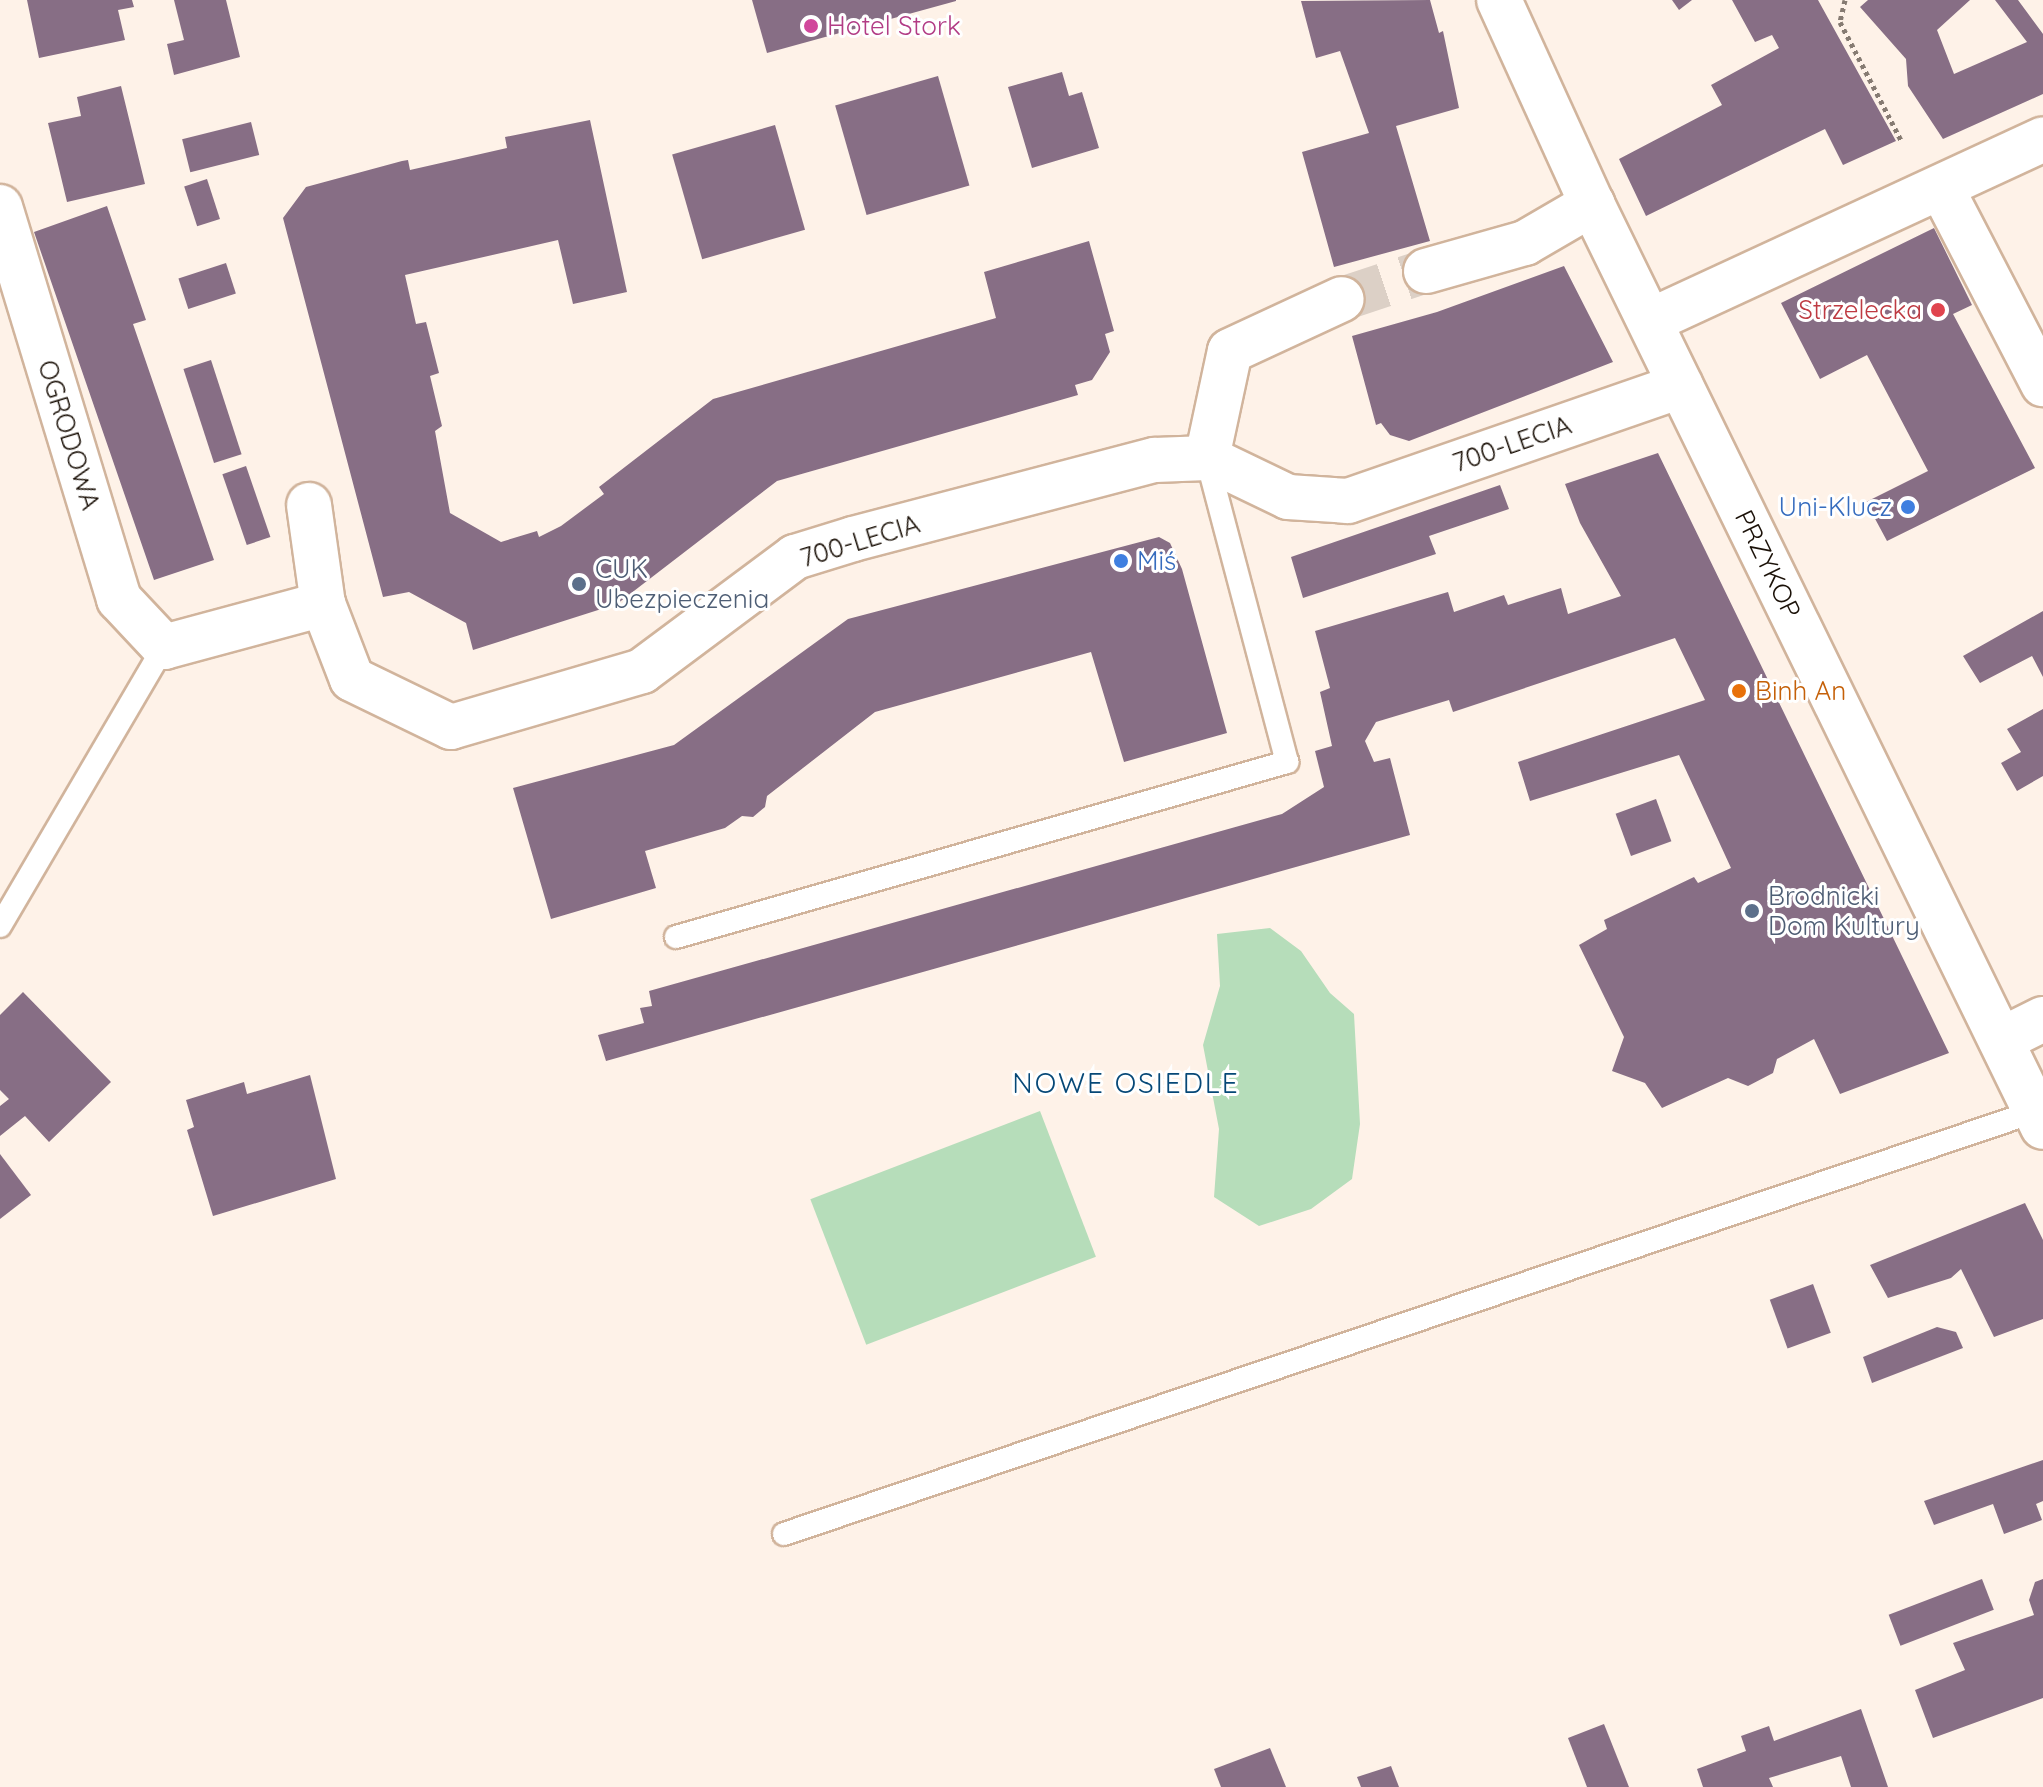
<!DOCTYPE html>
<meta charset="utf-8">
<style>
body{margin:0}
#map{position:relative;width:2043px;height:1787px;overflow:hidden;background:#fef2e8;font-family:Quicksand,sans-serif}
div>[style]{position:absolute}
.green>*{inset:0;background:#b6ddba;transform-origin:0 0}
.building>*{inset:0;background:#876e85;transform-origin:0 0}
.minor-tunnel>*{height:44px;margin-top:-22px;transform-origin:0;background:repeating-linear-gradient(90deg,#dcd0c6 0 44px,transparent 0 66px)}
.path>*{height:5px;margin-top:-2.5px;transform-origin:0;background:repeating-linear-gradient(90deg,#867b72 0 4px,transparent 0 8px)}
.roads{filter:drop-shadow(2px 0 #d1b49c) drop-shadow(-2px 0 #d1b49c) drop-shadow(0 2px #d1b49c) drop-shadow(0 -2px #d1b49c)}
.service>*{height:22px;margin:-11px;padding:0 11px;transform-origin:11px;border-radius:11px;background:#fff}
.minor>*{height:44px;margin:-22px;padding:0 22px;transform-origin:22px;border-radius:22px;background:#fff}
.dots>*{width:22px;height:22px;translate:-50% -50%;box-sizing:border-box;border:4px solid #fff;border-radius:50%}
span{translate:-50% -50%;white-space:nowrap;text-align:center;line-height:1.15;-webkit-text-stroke:6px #fff;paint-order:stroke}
.hotel-label{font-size:26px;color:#b23c85}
.left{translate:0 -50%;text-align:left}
.health-label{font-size:26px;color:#be3a42}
.right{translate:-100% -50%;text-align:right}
.street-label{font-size:26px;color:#1b1108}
.shop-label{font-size:26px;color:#366cbe}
.service-label{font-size:26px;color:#4e5e75}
.food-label{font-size:26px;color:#c56008}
.neighbourhood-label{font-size:28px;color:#064877;letter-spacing:2px}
</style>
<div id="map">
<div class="green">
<div style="clip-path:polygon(1270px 928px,1301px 951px,1330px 993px,1354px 1014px,1360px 1124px,1352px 1179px,1311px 1209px,1259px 1226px,1214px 1197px,1219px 1129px,1203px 1045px,1220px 986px,1217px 934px)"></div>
<div style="left:1040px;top:1111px;width:156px;height:246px;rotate:69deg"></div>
</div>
<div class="building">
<div style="clip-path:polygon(27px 0,132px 0,134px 7px,118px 10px,125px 40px,39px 58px)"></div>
<div style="clip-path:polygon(174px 0,226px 0,240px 57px,174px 75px,167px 44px,184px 40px)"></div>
<div style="clip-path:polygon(752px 0,956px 0,956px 1px,767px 53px)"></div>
<div style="clip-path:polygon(1430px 0,1439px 33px,1443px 31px,1459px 108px,1396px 126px,1430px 241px,1334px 267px,1302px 152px,1369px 133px,1340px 51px,1316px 58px,1301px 1px)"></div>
<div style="clip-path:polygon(1672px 0,1692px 0,1679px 10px)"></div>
<div style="clip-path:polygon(1732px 0,1818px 0,1896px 141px,1843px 165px,1825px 129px,1646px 216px,1619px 159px,1722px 105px,1711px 85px,1779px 48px,1772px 35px,1755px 42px)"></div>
<div style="clip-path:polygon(1868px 0,1970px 0,1937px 30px,1954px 74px,2027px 42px,1995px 0,2018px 0,2043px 34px,2043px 94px,1943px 139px,1908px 86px,1906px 59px,1860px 7px)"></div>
<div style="clip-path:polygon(1062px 72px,1069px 96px,1082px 92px,1099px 148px,1032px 168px,1008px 87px)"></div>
<div style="left:938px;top:76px;width:114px;height:107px;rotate:74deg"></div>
<div style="clip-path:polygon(121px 86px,145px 184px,67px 202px,48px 123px,81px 116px,77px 97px)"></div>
<div style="clip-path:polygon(590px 120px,627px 292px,573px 304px,558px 240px,405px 275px,416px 324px,426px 322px,439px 373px,430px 376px,442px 426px,435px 431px,450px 513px,501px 542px,537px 531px,539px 537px,561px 526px,604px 494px,599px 487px,713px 399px,996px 318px,984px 272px,1089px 241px,1114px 331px,1105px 334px,1110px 352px,1092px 380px,1075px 385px,1078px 395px,777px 481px,617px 604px,473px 650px,466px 623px,409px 592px,383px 597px,283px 218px,306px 187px,402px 161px,408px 160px,410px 170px,507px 148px,505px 137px)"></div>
<div style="left:251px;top:122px;width:34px;height:71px;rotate:76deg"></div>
<div style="left:775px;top:125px;width:109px;height:107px;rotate:74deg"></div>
<div style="left:207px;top:179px;width:42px;height:24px;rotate:72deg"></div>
<div style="clip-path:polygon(107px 206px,146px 320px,133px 324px,214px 560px,154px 580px,34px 232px)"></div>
<div style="clip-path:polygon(1934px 228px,1972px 305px,1953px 314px,2035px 468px,1887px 541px,1866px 502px,1928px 471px,1867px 355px,1820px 379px,1781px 303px)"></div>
<div style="left:226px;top:263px;width:32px;height:50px;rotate:72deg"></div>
<div style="clip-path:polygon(1564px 266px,1613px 362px,1409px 441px,1390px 435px,1381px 423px,1376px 425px,1352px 336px,1437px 312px)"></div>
<div style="left:211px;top:360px;width:99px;height:29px;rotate:72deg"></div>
<div style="clip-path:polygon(1658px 453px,1949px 1053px,1840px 1094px,1814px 1039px,1777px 1059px,1773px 1073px,1748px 1086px,1728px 1078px,1662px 1108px,1645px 1083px,1612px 1071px,1624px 1037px,1579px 945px,1607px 929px,1604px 920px,1694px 877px,1698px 883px,1731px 868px,1679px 755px,1530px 801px,1518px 762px,1705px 700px,1675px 638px,1453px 712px,1449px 700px,1376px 722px,1365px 741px,1374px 762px,1390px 758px,1410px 835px,606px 1061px,598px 1035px,644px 1023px,640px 1008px,652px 1006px,649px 991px,1282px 814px,1324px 787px,1315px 751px,1332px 746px,1320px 692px,1330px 688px,1315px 631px,1448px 592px,1454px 612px,1504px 595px,1508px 605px,1561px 588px,1568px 614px,1621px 596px,1580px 523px,1565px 484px)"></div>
<div style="left:246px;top:466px;width:75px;height:25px;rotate:71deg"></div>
<div style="clip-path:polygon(1500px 485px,1509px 509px,1429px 536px,1436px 554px,1303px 598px,1291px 557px)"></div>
<div style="clip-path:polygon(1159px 537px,1170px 543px,1182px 569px,1227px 733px,1124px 762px,1091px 652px,875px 712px,767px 796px,765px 807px,753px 817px,742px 816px,725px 828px,645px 851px,656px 888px,551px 919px,513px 788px,674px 745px,848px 619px)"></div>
<div style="clip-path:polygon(2043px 611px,2043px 677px,2032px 656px,1980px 683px,1963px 656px)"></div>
<div style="clip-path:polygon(2043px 709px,2043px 776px,2017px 791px,2001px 763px,2021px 752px,2007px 729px)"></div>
<div style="left:1656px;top:799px;width:45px;height:43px;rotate:70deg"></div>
<div style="clip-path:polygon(23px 992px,111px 1082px,49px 1142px,25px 1116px,0 1136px,0 1106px,9px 1099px,0 1090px,0 1015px)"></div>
<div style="clip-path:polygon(310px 1075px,336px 1179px,213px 1216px,187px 1130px,194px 1127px,186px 1100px,244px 1082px,247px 1094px)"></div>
<div style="clip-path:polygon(0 1154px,31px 1195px,0 1219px)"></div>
<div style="clip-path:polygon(2025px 1203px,2043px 1240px,2043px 1319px,1994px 1337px,1961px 1269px,1951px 1278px,1888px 1298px,1870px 1265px)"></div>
<div style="left:1813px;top:1284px;width:52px;height:46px;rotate:70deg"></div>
<div style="clip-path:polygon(1937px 1327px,1956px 1332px,1963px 1348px,1872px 1383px,1863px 1357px)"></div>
<div style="clip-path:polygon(2043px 1460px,2043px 1501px,2036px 1504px,2042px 1520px,2004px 1534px,1993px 1504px,1934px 1525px,1924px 1501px)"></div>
<div style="left:1982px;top:1579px;width:33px;height:100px;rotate:69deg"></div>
<div style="clip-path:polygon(2043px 1579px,2043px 1698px,1933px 1738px,1915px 1690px,1965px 1670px,1953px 1643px,2034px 1615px,2029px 1600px,2035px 1582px)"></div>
<div style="clip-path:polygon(1861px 1709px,1888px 1787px,1851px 1787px,1841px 1756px,1769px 1778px,1773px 1787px,1703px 1787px,1697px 1769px,1746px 1751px,1741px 1736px,1769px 1726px,1774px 1741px)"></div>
<div style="clip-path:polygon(1604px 1724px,1629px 1787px,1587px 1787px,1568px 1738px)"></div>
<div style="clip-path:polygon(1270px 1748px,1286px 1787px,1221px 1787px,1214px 1769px)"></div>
<div style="clip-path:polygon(1391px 1766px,1399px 1787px,1361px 1787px,1357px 1777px)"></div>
</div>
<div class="minor-tunnel">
<div style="left:1342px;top:299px;width:89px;rotate:-18.4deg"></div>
</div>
<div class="path">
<div style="left:1845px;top:0;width:23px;rotate:103deg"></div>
<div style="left:1840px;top:22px;width:135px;rotate:62.7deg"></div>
</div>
<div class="roads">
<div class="service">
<div style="left:0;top:926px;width:324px;rotate:-59.6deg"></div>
<div style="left:676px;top:937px;width:636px;rotate:-15.98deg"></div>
<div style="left:1287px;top:762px;width:313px;rotate:-104.8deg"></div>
<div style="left:784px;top:1534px;width:1322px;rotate:-18.67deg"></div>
</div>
<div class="minor">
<div style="left:1499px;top:0;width:224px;rotate:65.5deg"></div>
<div style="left:1592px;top:204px;width:1027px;rotate:63.96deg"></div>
<div style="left:1942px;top:189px;width:220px;rotate:62.6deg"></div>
<div style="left:0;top:207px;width:410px;rotate:73.1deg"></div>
<div style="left:119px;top:599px;width:66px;rotate:46.8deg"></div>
<div style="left:164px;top:647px;width:165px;rotate:-15.1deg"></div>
<div style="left:323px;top:604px;width:80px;rotate:68.9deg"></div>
<div style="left:352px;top:679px;width:110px;rotate:25.9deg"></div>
<div style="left:451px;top:727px;width:199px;rotate:-16.3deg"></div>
<div style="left:642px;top:671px;width:191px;rotate:-36.7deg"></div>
<div style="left:795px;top:557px;width:61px;rotate:-17.2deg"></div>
<div style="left:853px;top:539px;width:312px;rotate:-14.7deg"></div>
<div style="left:1155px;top:460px;width:52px;rotate:-2.2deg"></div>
<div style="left:1207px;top:458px;width:90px;rotate:25.7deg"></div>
<div style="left:1288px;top:497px;width:60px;rotate:3.8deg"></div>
<div style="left:1348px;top:501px;width:352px;rotate:-19.1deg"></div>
<div style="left:1426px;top:271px;width:103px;rotate:-15.8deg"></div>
<div style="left:1525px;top:243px;width:78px;rotate:-30.2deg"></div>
<div style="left:1650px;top:321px;width:433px;rotate:-24.8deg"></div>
<div style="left:1207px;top:458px;width:109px;rotate:-77.9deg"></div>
<div style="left:1230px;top:351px;width:123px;rotate:-24.9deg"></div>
<div style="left:309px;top:505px;width:100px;rotate:82deg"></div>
<div style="left:2001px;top:1040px;width:47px;rotate:-26.6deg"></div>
</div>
</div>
<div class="dots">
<div style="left:811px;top:26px;background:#d1479c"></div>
<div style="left:1938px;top:310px;background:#e0444e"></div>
<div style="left:1908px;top:507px;background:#3f7fe0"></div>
<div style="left:1121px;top:561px;background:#3f7fe0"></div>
<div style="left:579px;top:584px;background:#5c6f8a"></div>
<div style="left:1739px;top:691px;background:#e8710a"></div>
<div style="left:1752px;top:911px;background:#5c6f8a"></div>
</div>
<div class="hotel-label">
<span class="left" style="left:827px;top:26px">Hotel Stork</span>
</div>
<div class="health-label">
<span class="right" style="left:1922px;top:310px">Strzelecka</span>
</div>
<div class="street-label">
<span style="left:69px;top:435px;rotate:73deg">OGRODOWA</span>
<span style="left:1512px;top:444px;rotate:-19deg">700-LECIA</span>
<span style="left:860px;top:541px;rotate:-17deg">700-LECIA</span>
<span style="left:1768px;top:564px;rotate:64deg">PRZYKOP</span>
</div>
<div class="shop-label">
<span class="right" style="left:1892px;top:507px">Uni-Klucz</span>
<span class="left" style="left:1137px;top:561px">Miś</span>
</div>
<div class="service-label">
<span class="left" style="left:595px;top:584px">CUK<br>Ubezpieczenia</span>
<span class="left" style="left:1768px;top:911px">Brodnicki<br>Dom Kultury</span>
</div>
<div class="food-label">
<span class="left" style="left:1755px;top:691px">Binh An</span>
</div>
<div class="neighbourhood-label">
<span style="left:1126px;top:1083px">NOWE OSIEDLE</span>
</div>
</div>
